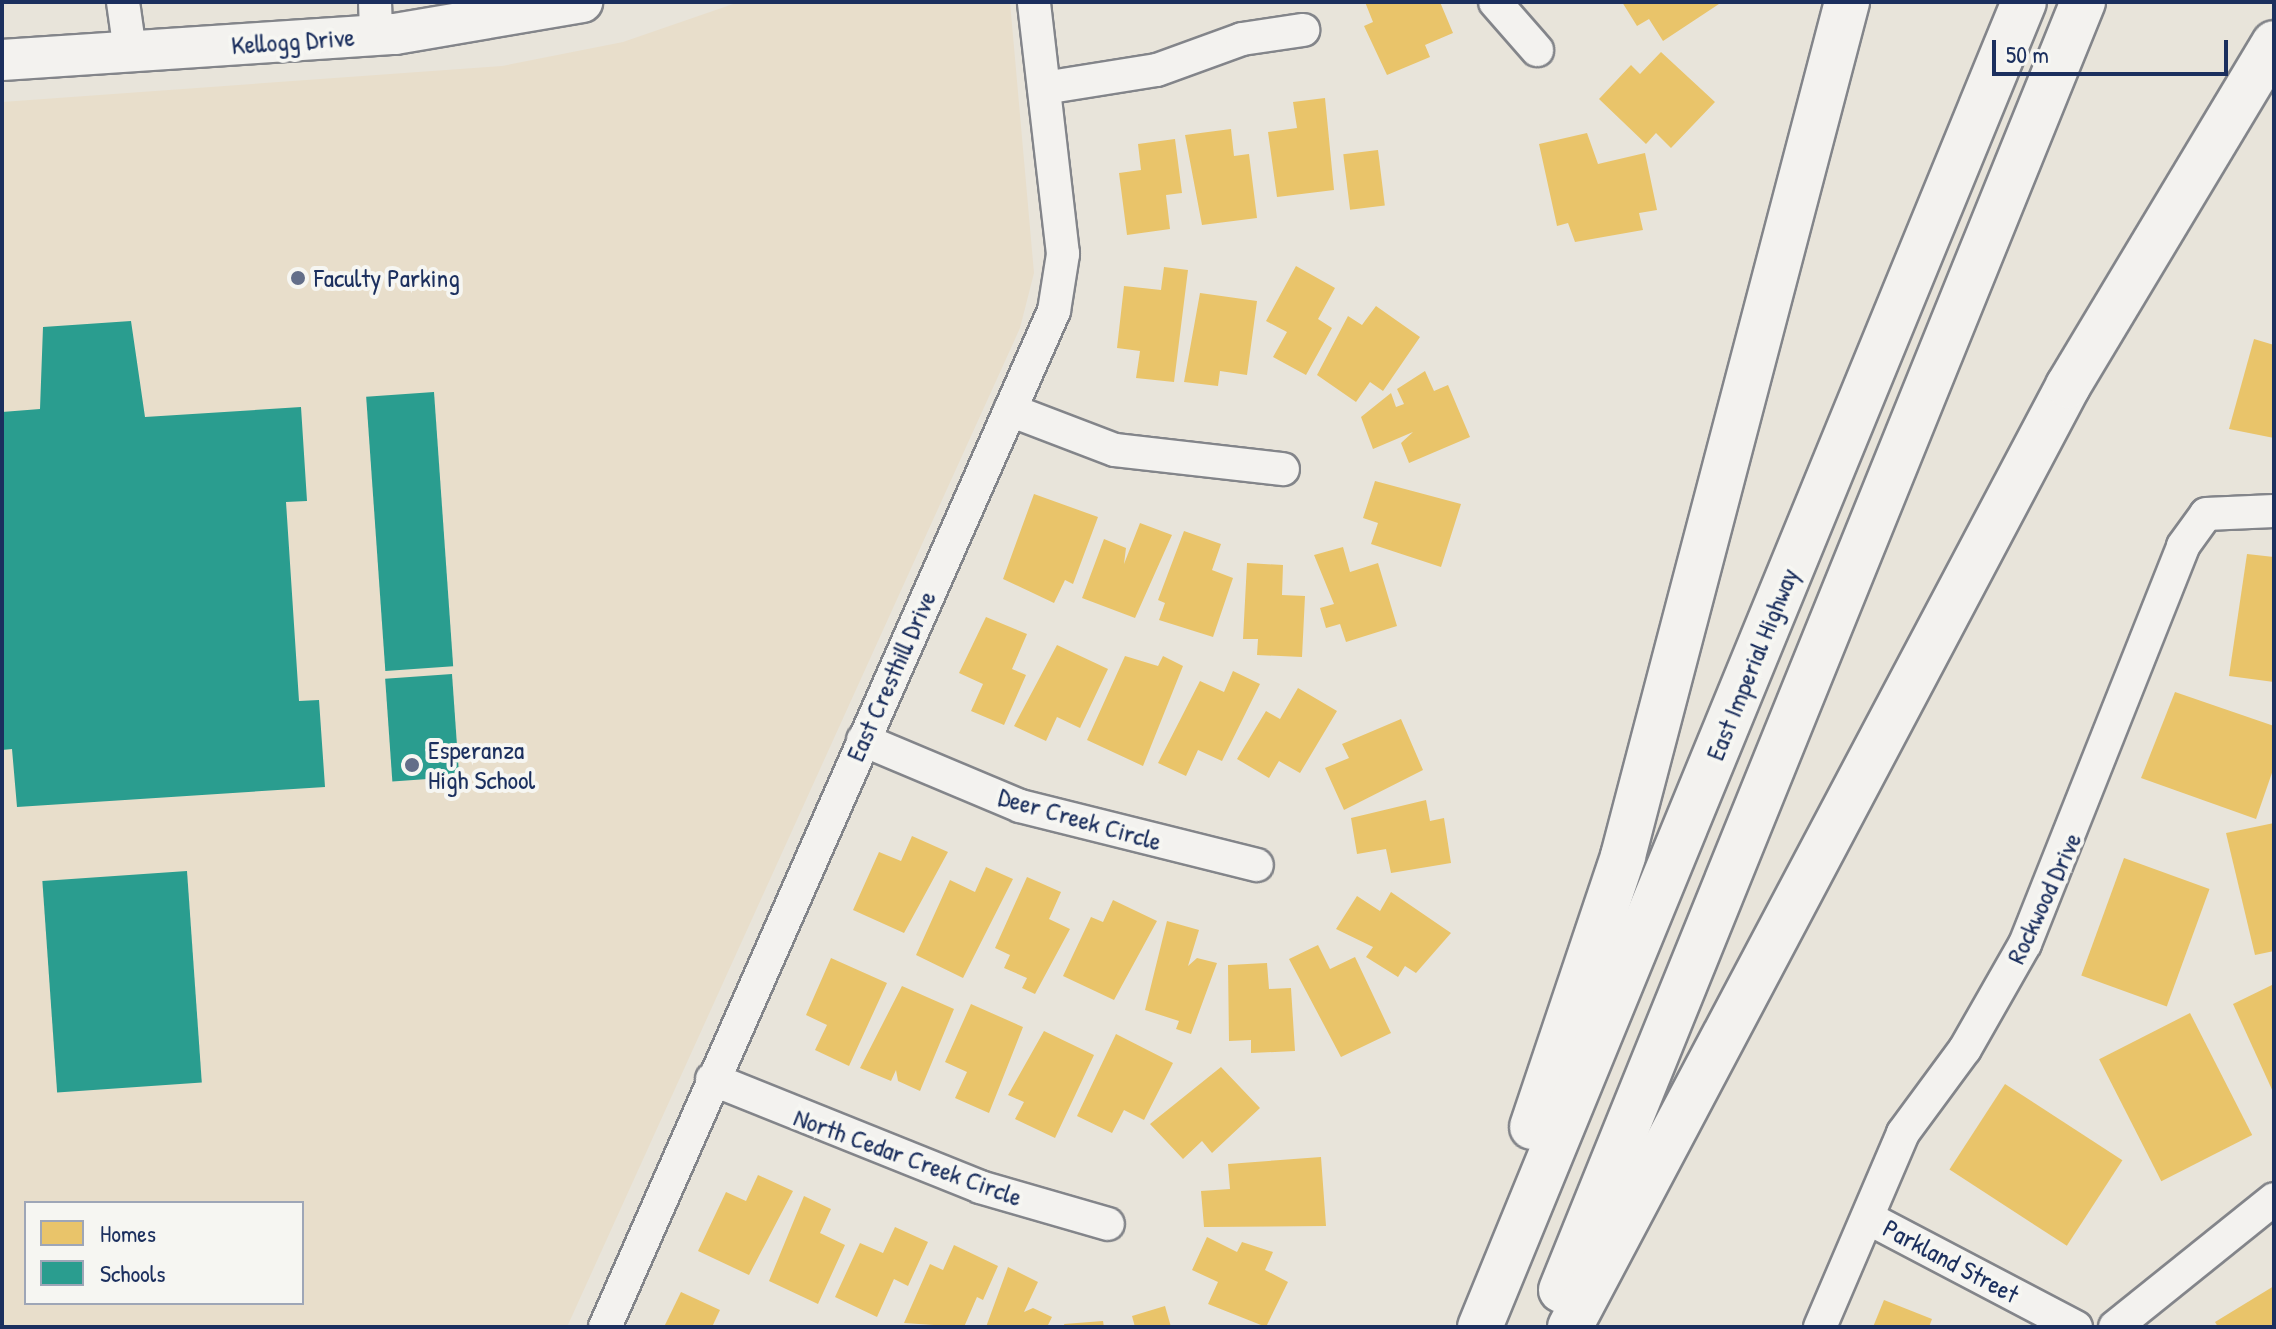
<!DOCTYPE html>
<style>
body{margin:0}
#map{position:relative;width:2276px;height:1329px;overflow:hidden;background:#e8e4da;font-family:"Patrick Hand",sans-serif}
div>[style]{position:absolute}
.built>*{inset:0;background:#e8decb}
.homes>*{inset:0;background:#e9c46a;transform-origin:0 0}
.schools>*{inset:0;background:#2a9d8f;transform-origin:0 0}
.roads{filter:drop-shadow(2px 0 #83858a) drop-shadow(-2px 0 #83858a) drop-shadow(0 2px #83858a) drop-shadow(0 -2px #83858a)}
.minor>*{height:32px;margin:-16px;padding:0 16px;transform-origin:16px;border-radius:16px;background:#f3f2ef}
.major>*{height:40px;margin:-20px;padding:0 20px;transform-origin:20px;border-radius:20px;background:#f3f2ef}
.highway>*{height:44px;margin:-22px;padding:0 22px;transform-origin:22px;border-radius:22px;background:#f3f2ef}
.dots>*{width:22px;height:22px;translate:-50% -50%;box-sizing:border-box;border:4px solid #f6f6f2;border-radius:50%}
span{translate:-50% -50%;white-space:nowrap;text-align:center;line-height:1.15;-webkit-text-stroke:8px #f6f6f2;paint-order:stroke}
.street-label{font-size:26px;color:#1b2f5e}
.poi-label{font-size:26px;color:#1b2f5e}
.left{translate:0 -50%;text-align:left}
.frame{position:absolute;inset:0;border:4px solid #1b2f5e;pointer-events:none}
.legend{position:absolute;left:24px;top:1201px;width:280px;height:104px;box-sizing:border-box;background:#f6f6f2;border:2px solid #9ea6b7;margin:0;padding:10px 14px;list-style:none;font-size:24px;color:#1b2f5e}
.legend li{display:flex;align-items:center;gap:16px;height:40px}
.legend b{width:40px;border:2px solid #9ea6b7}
.scale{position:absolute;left:1992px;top:40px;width:236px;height:36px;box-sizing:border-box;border:4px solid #1b2f5e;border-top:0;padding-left:10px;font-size:24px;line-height:28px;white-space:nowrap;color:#1b2f5e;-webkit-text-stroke:6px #f6f6f2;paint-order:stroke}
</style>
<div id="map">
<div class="built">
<div style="clip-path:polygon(evenodd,739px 2px,1010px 2px,1034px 273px,1020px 328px,567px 1327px,2px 1327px,2px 102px,502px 66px,623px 42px,739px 2px,26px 1203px,302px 1203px,302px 1303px,26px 1303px,26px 1203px)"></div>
</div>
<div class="homes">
<div style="clip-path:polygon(1365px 2px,1440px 2px,1453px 33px,1425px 45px,1430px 57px,1387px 75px,1364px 26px,1373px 22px)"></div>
<div style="clip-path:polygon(1622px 2px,1722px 2px,1663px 41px,1649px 19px,1637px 26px)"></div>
<div style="clip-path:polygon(1661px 52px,1715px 102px,1671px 148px,1656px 133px,1646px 144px,1599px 99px,1631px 65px,1640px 74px)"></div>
<div style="clip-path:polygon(1325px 98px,1334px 190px,1277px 197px,1268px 132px,1297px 128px,1293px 102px)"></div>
<div style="clip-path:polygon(1231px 129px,1234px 156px,1249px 154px,1257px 218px,1202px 225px,1185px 135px)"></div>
<div style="clip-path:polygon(1587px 133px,1598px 164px,1645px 153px,1657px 210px,1639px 213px,1643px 230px,1575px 242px,1568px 223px,1557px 226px,1539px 144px)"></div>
<div style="clip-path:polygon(1175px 139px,1182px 193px,1166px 195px,1170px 229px,1127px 235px,1119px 173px,1141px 170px,1138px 144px)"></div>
<div style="left:1378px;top:150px;width:56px;height:35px;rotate:83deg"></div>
<div style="clip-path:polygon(1296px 266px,1335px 288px,1318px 319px,1332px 328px,1306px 375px,1273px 357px,1287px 332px,1266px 321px)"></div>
<div style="clip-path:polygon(1164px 267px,1188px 270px,1174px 382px,1136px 378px,1140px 351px,1117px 348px,1124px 286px,1161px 290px)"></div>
<div style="clip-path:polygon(1200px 293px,1257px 301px,1247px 375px,1220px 371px,1218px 386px,1184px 382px)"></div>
<div style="clip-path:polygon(1376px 306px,1420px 337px,1383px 391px,1370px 382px,1356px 402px,1317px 375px,1348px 316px,1362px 325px)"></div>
<div style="clip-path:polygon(2254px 339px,2274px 345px,2274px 438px,2229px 429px)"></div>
<div style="clip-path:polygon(1425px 371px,1434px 391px,1448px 385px,1470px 437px,1409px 463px,1401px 443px,1413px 432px,1373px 449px,1361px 417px,1391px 393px,1396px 407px,1404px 404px,1397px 389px)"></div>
<div style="clip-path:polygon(1375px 481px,1461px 504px,1441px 567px,1371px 544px,1378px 523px,1363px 518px)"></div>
<div style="clip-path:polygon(1034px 494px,1098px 517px,1073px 584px,1065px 580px,1054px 603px,1003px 579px)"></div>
<div style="clip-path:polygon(1140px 523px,1172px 535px,1135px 618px,1082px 598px,1104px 539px,1126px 548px,1124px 564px)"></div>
<div style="clip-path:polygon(1184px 531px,1221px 544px,1212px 570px,1233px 578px,1213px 637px,1159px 620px,1165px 603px,1158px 600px)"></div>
<div style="clip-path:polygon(1343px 547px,1350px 572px,1378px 563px,1397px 626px,1346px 642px,1340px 624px,1326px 628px,1320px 608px,1334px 604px,1314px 555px)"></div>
<div style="clip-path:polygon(2247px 554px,2274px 557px,2274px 682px,2229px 676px)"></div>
<div style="clip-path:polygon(1247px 563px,1283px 565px,1282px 595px,1305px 596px,1302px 657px,1257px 655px,1258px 639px,1243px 639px)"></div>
<div style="clip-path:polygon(986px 617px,1027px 634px,1012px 669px,1026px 675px,1004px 725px,971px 711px,983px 684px,959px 673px)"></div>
<div style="clip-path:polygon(1057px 645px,1108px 669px,1080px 728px,1057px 717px,1046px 741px,1014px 726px)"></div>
<div style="clip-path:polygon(1125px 656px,1158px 666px,1163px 656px,1183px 666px,1143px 766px,1087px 740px)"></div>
<div style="clip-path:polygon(1233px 671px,1260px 684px,1222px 761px,1198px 750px,1186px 776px,1158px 763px,1200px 681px,1224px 692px)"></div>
<div style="clip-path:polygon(1298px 688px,1337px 711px,1300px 773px,1279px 761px,1269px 778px,1237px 759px,1266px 711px,1280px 719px)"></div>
<div style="clip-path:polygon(2175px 692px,2274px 726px,2274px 767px,2256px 819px,2141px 778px)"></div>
<div style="clip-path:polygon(1401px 719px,1423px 770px,1344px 810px,1325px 768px,1349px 758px,1342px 744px)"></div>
<div style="clip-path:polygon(1426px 800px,1430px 821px,1444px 818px,1451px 863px,1391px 873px,1386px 849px,1357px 854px,1351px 818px)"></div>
<div style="clip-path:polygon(2274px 823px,2274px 951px,2255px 955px,2226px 833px)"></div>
<div style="clip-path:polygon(912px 836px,948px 852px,904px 933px,853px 910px,879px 852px,901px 861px)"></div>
<div style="left:2124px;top:858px;width:91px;height:125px;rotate:20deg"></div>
<div style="clip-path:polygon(986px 867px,1013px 879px,963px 978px,916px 955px,950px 880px,975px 892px)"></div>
<div style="clip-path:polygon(1027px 877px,1061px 892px,1049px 919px,1070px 929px,1035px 994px,1022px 988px,1027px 978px,1004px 968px,1010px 955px,995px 948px)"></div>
<div style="clip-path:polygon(1391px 892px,1451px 933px,1416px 973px,1405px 966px,1398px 977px,1366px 957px,1373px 947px,1336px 929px,1357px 896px,1380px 911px)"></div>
<div style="clip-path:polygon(1113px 900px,1157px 921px,1114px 1000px,1063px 976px,1091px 917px,1103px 922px)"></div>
<div style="clip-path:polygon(1167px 921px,1199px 930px,1188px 966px,1197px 958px,1217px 963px,1191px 1034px,1176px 1029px,1179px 1021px,1145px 1010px)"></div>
<div style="clip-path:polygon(1318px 945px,1330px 969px,1355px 957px,1391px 1033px,1341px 1057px,1289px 959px)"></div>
<div style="clip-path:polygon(831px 958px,887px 983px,849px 1066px,815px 1050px,827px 1025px,806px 1015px)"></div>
<div style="clip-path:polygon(1267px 963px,1269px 989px,1291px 988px,1295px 1051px,1251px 1053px,1251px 1040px,1229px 1041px,1228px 965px)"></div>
<div style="clip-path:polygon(2274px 984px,2274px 1094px,2233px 1004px)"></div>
<div style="clip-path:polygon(902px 986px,954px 1009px,920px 1091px,898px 1081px,896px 1070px,891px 1081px,860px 1068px)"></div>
<div style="clip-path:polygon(971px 1004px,1023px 1027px,989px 1113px,955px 1098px,967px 1072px,945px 1062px)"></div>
<div style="left:2190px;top:1013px;width:137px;height:102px;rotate:63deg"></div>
<div style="clip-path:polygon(1044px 1031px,1094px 1055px,1055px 1138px,1015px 1119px,1024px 1102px,1008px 1095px)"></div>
<div style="clip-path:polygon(1116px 1034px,1173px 1063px,1144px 1120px,1124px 1110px,1112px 1133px,1077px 1116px)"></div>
<div style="clip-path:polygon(1221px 1067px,1260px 1108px,1212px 1153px,1202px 1141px,1183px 1159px,1150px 1124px)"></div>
<div style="left:2005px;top:1084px;width:140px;height:102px;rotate:33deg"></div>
<div style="clip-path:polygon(1321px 1157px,1326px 1226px,1204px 1227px,1201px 1191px,1230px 1189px,1228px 1164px)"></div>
<div style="clip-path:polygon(758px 1175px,793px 1191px,749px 1275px,698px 1251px,726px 1192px,746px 1201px)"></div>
<div style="clip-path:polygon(804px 1196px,831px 1209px,820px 1233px,845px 1245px,818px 1304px,769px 1281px)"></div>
<div style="clip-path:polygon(895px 1227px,928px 1242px,908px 1286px,894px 1279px,877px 1317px,835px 1297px,860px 1243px,883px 1253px)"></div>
<div style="clip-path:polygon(1207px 1237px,1237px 1252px,1242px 1242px,1273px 1252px,1265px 1270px,1288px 1282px,1266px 1327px,1208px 1304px,1218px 1282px,1192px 1270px)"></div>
<div style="clip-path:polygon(954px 1245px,998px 1266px,983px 1300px,977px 1297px,964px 1327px,904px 1323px,930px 1264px,943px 1270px)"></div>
<div style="clip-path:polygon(1008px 1267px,1038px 1282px,1024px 1312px,1033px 1308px,1052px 1317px,1047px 1327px,986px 1327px)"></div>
<div style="clip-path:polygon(2274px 1286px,2274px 1327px,2218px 1327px,2215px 1322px)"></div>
<div style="clip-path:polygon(681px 1292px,720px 1310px,712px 1327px,664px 1327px)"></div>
<div style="clip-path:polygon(1884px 1300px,1932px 1319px,1929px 1327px,1873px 1327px)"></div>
<div style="clip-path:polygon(1165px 1306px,1171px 1327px,1135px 1327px,1132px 1316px)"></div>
<div style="clip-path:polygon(1103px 1321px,1104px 1327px,1065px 1327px,1064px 1324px)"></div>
</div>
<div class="schools">
<div style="clip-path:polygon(131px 321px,145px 417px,301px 407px,307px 501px,286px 502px,299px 701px,319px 700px,325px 787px,17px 807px,12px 749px,2px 750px,2px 412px,40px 409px,43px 327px)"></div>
<div style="left:434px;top:392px;width:275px;height:68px;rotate:86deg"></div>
<div style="left:452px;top:674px;width:103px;height:67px;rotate:86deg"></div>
<div style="left:187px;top:871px;width:212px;height:145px;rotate:86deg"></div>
</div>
<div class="roads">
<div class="minor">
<div style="left:123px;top:2px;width:49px;rotate:81.9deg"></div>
<div style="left:375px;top:2px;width:33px;rotate:88deg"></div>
<div style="left:1495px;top:2px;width:64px;rotate:48.8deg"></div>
<div style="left:1044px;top:88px;width:114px;rotate:-9.1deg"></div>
<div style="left:1157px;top:70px;width:90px;rotate:-20deg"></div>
<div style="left:1242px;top:39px;width:62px;rotate:-8.4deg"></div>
<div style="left:1010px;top:410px;width:112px;rotate:20.9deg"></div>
<div style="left:1115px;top:450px;width:169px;rotate:6.5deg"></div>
<div style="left:863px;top:740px;width:170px;rotate:22.8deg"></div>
<div style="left:1020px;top:806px;width:244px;rotate:14deg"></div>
<div style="left:712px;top:1079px;width:289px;rotate:21.9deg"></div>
<div style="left:980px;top:1187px;width:133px;rotate:16.1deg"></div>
<div style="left:1868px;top:1218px;width:235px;rotate:27.7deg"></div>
<div style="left:605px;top:1327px;width:1111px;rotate:-66.16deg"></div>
<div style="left:1054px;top:311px;width:58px;rotate:-81deg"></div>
<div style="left:1063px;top:254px;width:254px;rotate:-96.6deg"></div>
<div style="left:1820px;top:1327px;width:211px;rotate:-66.8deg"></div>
<div style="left:1903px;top:1133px;width:104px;rotate:-53.6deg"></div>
<div style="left:1965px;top:1049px;width:121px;rotate:-60.3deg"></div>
<div style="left:2025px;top:944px;width:428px;rotate:-68.3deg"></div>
<div style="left:2183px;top:546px;width:39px;rotate:-54deg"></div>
<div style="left:2206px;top:514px;width:68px;rotate:-2.5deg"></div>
<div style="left:2115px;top:1327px;width:204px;rotate:-38.8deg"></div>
</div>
<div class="major">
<div style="left:2px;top:60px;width:394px;rotate:-3.8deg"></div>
<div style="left:395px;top:34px;width:190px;rotate:-9.7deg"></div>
</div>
<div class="highway">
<div style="left:1532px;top:1127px;width:286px;rotate:-71.4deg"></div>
<div style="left:1623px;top:856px;width:883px;rotate:-75.3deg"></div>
<div style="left:1561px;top:1290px;width:1390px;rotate:-67.94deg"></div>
<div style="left:1480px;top:1327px;width:1432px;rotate:-67.68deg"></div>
<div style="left:1570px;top:1327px;width:1065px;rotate:-62.11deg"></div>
<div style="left:2068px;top:386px;width:400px;rotate:-59deg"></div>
</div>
</div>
<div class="dots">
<div style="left:298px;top:278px;background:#636e89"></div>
<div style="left:412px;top:765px;background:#636e89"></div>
</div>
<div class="street-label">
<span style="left:293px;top:41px;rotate:-4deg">Kellogg Drive</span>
<span style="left:1752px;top:664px;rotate:-68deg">East Imperial Highway</span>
<span style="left:891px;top:676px;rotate:-66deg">East Cresthill Drive</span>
<span style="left:1080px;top:819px;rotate:16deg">Deer Creek Circle</span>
<span style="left:2044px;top:898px;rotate:-65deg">Rockwood Drive</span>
<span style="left:908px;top:1157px;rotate:20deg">North Cedar Creek Circle</span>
<span style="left:1951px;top:1261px;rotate:28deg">Parkland Street</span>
</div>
<div class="poi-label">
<span class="left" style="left:314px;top:278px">Faculty Parking</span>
<span class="left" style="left:428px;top:765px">Esperanza<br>High School</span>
</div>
<div class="frame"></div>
<ul class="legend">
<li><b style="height:22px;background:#e9c46a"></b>Homes</li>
<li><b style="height:22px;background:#2a9d8f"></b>Schools</li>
</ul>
<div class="scale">50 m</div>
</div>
